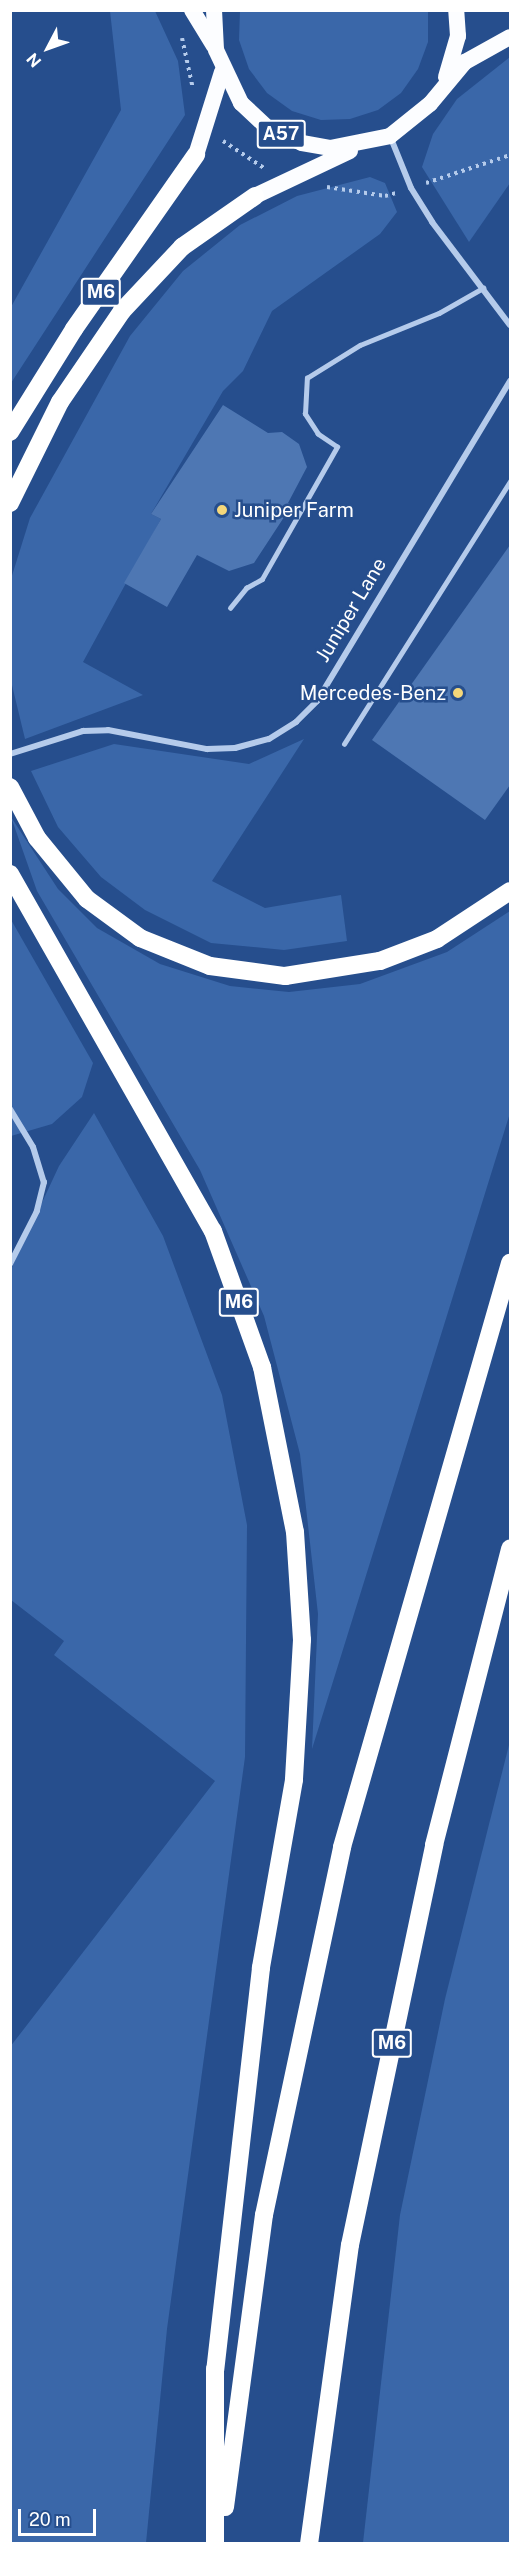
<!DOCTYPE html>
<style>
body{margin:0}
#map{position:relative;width:521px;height:2554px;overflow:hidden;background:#264e8d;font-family:"Public Sans",sans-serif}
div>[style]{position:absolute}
.green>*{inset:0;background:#3a67a9}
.building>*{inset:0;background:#4e77b3}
.path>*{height:4px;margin-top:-2px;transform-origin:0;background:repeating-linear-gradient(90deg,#b5cbeb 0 3px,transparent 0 7.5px)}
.service>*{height:4.5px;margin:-2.25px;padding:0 2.25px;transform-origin:2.25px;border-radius:2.25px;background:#b5cbeb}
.minor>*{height:6px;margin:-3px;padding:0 3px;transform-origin:3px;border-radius:3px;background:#b5cbeb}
.trunk>*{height:16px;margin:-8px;padding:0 8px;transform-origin:8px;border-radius:8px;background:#fcfdff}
.motorway>*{height:18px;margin:-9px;padding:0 9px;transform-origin:9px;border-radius:9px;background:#fff}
.dots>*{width:16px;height:16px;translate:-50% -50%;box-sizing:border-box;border:3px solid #264e8d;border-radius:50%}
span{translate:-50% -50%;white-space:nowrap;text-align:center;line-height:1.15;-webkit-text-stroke:5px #264e8d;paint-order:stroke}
.shield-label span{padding:2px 4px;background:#264e8d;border:2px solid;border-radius:4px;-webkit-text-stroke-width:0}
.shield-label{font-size:18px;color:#fff;font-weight:700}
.poi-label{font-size:20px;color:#fff}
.left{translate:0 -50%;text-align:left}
.right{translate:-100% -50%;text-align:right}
.street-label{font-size:20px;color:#fff}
.frame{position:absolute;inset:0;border:12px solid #fff;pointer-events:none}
.north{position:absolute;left:18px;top:18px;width:60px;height:60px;-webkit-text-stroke:4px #264e8d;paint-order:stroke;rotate:229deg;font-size:16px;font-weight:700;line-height:24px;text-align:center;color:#fff}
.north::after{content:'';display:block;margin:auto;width:21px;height:27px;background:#fff;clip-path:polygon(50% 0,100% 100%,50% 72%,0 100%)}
.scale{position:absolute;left:18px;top:2509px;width:78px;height:27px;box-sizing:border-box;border:3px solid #fff;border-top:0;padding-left:8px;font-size:18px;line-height:21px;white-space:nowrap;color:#fff;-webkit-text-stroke:4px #264e8d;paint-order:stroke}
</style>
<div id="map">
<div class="green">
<div style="clip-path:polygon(110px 11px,155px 11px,178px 61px,185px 115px,11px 383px,11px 307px,121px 110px)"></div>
<div style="clip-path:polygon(240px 11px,428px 11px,428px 42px,418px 69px,401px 93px,378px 110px,350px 119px,321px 120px,292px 111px,267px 93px,249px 69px,239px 40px)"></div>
<div style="clip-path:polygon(510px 57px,510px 183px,469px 242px,422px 167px,433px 134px,457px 99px)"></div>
<div style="clip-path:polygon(370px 177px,385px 183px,397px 212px,380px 234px,272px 311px,243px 371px,223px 391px,151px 514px,161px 519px,83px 662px,143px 695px,25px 739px,11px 681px,10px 582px,30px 518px,130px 336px,183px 271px,240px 225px,297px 196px)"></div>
<div style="clip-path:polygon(304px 739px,212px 881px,265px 908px,341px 895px,347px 941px,284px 950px,211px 943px,145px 910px,101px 877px,58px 827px,31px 771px,114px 744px,249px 764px)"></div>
<div style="clip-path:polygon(11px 817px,58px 889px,97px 928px,160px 964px,230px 986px,289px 992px,360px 984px,447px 952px,510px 911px,510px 1113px,312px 1749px,318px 1614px,300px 1454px,264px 1316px,200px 1170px,37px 891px)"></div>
<div style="clip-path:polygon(10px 918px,93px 1063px,82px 1097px,52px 1124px,11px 1136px)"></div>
<div style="clip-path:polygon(94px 1113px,163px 1236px,222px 1395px,247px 1525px,245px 1757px,167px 2329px,146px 2543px,11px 2543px,10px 2047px,215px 1781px,54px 1655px,64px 1641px,11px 1600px,11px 1269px,59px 1166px)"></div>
<div style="clip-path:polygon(510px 1741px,510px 2543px,363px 2543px,400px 2215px,445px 1999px)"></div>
</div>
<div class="building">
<div style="clip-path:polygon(223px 405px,268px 433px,282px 432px,299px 444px,307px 467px,288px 503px,292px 505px,254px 563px,229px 571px,197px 555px,167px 607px,124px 583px,161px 519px,151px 514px)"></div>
<div style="clip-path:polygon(510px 545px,510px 785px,485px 820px,372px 740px)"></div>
</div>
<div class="path">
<div style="left:182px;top:38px;width:52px;rotate:77.8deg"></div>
<div style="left:223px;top:141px;width:49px;rotate:33.4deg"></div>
<div style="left:426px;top:183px;width:89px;rotate:-18.4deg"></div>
<div style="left:327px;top:187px;width:59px;rotate:8.8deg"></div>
<div style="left:385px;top:196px;width:11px;rotate:-15deg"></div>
</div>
<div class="service">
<div style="left:230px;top:608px;width:26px;rotate:-51deg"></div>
<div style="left:246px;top:588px;width:18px;rotate:-29deg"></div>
<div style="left:262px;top:579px;width:152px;rotate:-60.4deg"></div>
<div style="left:337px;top:447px;width:23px;rotate:-146deg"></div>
<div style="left:318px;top:434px;width:24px;rotate:-123deg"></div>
<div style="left:305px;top:414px;width:36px;rotate:-87deg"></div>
<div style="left:307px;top:378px;width:62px;rotate:-31.9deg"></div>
<div style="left:360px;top:345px;width:85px;rotate:-22.1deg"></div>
<div style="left:439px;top:313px;width:51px;rotate:-29.6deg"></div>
<div style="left:344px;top:744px;width:311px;rotate:-57.7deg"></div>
</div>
<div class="minor">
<div style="left:390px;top:136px;width:56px;rotate:68deg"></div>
<div style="left:411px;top:188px;width:40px;rotate:58deg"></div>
<div style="left:432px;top:222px;width:129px;rotate:52.9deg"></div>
<div style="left:10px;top:754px;width:77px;rotate:-17.5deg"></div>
<div style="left:83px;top:731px;width:25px;rotate:-2deg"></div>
<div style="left:108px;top:730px;width:101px;rotate:10.9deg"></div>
<div style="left:207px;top:749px;width:28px;rotate:-2deg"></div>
<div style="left:235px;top:748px;width:35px;rotate:-15deg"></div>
<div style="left:269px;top:739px;width:32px;rotate:-32deg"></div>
<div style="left:296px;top:722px;width:30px;rotate:-45deg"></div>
<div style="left:317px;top:701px;width:374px;rotate:-58.9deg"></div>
<div style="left:10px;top:1109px;width:44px;rotate:58.8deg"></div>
<div style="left:33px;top:1147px;width:37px;rotate:73deg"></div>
<div style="left:44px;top:1182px;width:30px;rotate:104deg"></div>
<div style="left:37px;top:1211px;width:59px;rotate:117deg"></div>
</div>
<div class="trunk">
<div style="left:192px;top:10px;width:42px;rotate:58.6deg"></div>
<div style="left:214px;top:10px;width:40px;rotate:87.1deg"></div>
<div style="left:216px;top:50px;width:59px;rotate:64.7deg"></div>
<div style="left:241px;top:103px;width:37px;rotate:43deg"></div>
<div style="left:268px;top:128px;width:37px;rotate:24deg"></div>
<div style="left:302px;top:143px;width:28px;rotate:10deg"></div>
<div style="left:330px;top:148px;width:61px;rotate:-11.3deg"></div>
<div style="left:390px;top:136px;width:51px;rotate:-38.7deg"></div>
<div style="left:430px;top:104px;width:55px;rotate:-50.2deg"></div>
<div style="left:465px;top:62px;width:51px;rotate:-29.1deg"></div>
<div style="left:446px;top:77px;width:43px;rotate:-73.7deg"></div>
<div style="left:458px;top:36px;width:26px;rotate:-94deg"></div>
<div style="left:196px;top:155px;width:87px;rotate:-72.6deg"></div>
<div style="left:255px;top:196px;width:105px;rotate:-25.3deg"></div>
</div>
<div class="motorway">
<div style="left:10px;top:432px;width:121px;rotate:-58.1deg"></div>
<div style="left:74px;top:329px;width:213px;rotate:-55deg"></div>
<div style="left:10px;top:503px;width:113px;rotate:-63.7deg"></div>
<div style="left:60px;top:402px;width:110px;rotate:-55.7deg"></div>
<div style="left:122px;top:311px;width:88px;rotate:-46.8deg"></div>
<div style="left:182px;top:247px;width:89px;rotate:-34.9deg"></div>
<div style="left:10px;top:787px;width:58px;rotate:62.1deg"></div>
<div style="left:37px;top:838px;width:79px;rotate:50.7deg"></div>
<div style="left:87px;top:899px;width:66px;rotate:36.3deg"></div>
<div style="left:140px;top:938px;width:75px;rotate:21.8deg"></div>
<div style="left:210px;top:966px;width:76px;rotate:7.6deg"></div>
<div style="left:285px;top:976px;width:96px;rotate:-9deg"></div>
<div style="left:380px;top:961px;width:61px;rotate:-21.1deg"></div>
<div style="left:437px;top:939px;width:87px;rotate:-33.3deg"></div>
<div style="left:10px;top:874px;width:411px;rotate:60.4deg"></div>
<div style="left:213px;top:1231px;width:145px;rotate:70.2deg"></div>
<div style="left:262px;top:1367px;width:168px;rotate:78.7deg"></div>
<div style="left:295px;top:1532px;width:108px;rotate:86.3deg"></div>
<div style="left:302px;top:1640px;width:140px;rotate:93.3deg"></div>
<div style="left:294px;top:1780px;width:191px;rotate:100deg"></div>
<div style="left:261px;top:1968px;width:404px;rotate:96.5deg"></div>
<div style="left:215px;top:2369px;width:175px;rotate:90deg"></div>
<div style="left:225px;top:2507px;width:295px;rotate:-82.4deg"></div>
<div style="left:264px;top:2215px;width:376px;rotate:-78deg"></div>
<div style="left:342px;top:1847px;width:608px;rotate:-73.95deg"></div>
<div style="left:309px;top:2544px;width:302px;rotate:-82.2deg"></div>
<div style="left:350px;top:2245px;width:409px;rotate:-78.1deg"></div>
<div style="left:434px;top:1845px;width:306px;rotate:-75.6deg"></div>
</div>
<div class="dots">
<div style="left:222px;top:510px;background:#f4d77a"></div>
<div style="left:458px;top:693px;background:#f4d77a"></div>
</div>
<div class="shield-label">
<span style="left:281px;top:134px">A57</span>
<span style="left:101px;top:292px">M6</span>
<span style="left:239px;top:1302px">M6</span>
<span style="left:392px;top:2043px">M6</span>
</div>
<div class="poi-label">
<span class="left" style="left:234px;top:510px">Juniper Farm</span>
<span class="right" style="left:446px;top:693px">Mercedes-Benz</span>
</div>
<div class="street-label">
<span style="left:351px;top:610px;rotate:-59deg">Juniper Lane</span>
</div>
<div class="frame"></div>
<div class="north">N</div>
<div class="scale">20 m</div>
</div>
